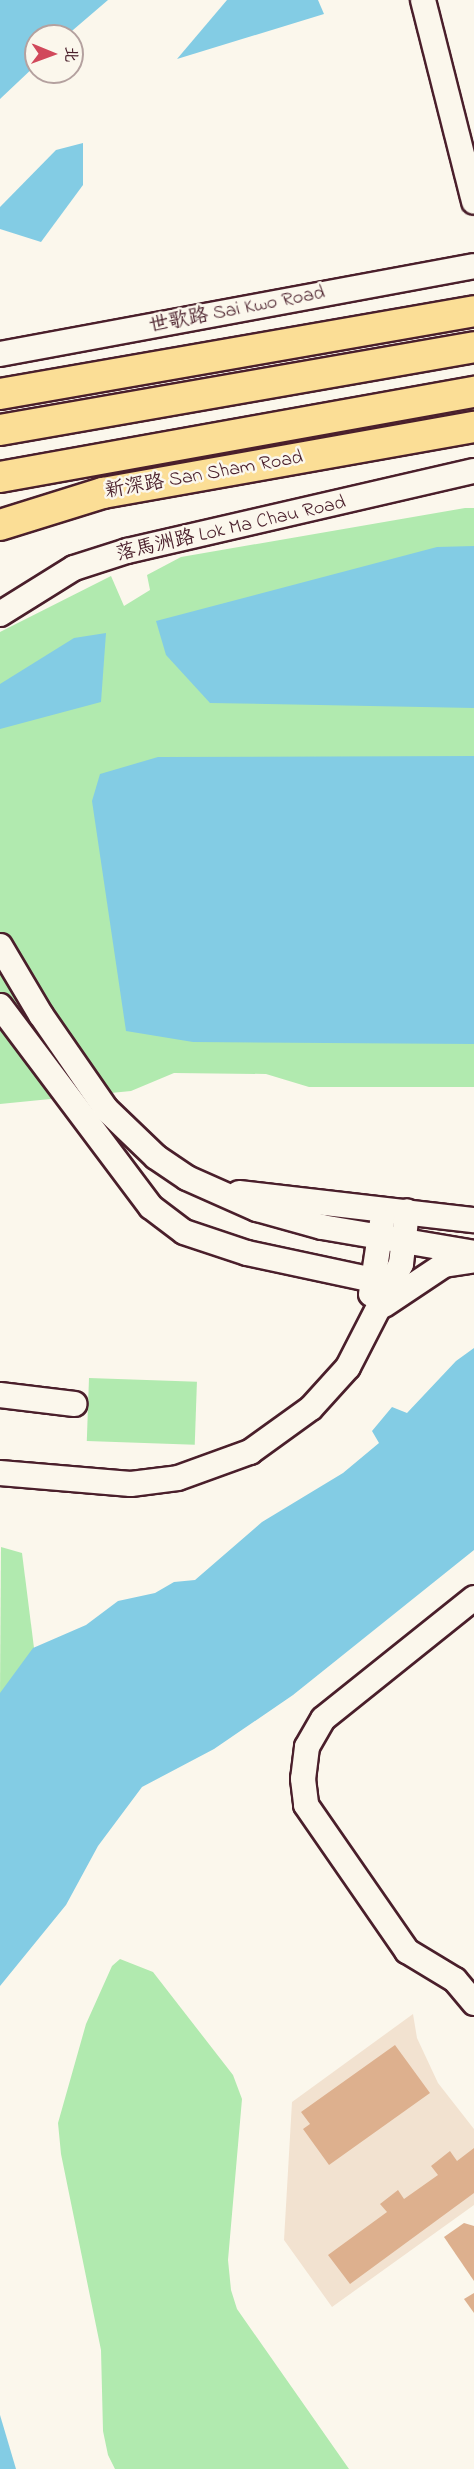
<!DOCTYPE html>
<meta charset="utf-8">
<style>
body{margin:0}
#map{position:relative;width:474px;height:2469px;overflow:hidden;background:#fbf7ec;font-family:"Indie Flower","LXGW WenKai TC",sans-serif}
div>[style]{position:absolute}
.built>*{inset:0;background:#f2e2d0}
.green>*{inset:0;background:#b1eaaf;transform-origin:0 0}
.water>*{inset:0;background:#83cce4}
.building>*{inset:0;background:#ddb08e}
.roads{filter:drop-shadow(2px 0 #4a1f2b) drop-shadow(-2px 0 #4a1f2b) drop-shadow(0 2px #4a1f2b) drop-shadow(0 -2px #4a1f2b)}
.minor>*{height:24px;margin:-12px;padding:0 12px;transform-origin:12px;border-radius:12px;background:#fbf7ec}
.major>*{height:30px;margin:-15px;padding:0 15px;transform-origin:15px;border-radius:15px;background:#fbde96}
span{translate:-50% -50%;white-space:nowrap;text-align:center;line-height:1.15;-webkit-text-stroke:5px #fbf7ec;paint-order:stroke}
.street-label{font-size:20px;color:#4a1f2b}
.north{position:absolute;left:24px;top:24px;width:60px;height:60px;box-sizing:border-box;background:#fbf7ec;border:2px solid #b4a19f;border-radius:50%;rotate:91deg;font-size:16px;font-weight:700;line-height:24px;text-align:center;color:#4a1f2b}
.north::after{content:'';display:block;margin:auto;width:21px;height:27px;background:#d1495b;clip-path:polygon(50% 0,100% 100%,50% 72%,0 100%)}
</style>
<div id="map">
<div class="built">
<div style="clip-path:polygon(413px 2014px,417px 2038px,438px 2083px,474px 2129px,474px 2205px,332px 2307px,284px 2240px,292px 2102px)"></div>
</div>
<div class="green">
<div style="clip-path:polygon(465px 508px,474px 508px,474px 1087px,309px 1087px,266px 1074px,174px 1073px,131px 1091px,0 1104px,0 632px,111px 576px,124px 606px,150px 590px,147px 575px,181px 557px)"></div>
<div style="left:89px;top:1378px;width:108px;height:63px;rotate:2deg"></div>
<div style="clip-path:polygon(1px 1547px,22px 1553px,34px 1648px,0 1695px)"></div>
<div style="clip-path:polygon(120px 1959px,153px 1972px,233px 2075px,242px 2099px,228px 2260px,231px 2290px,237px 2309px,349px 2469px,115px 2469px,108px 2455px,103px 2431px,101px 2350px,61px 2154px,58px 2123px,86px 2024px,112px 1966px)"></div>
</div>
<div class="water">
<div style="clip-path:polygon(0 0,108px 0,66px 36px,36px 36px,36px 65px,0 99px)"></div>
<div style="clip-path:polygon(227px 0,318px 0,324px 14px,177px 59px)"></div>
<div style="clip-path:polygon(83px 143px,83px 185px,41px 242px,0 229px,0 207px,56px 150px)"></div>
<div style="clip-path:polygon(474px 546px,474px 708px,210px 703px,166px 655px,156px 621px,437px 547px)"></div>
<div style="clip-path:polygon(106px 633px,101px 702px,0 729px,0 684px,74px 638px)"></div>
<div style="clip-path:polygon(474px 756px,474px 1044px,193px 1042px,126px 1031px,92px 801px,100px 774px,158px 757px)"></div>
<div style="clip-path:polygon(474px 1348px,474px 1550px,293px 1695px,214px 1749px,142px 1787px,98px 1846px,66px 1905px,0 1986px,0 1693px,33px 1648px,86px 1625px,118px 1601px,155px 1593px,174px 1582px,195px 1580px,262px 1522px,343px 1473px,379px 1443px,372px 1431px,392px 1407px,407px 1413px,456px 1361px)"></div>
<div style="clip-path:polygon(0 2415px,16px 2469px,0 2469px)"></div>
</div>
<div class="building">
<div style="clip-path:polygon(395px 2045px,430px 2093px,329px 2165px,303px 2129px,310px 2124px,301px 2112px)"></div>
<div style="clip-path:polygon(474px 2148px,474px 2193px,350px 2284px,328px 2255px,387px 2212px,380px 2204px,398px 2190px,404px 2199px,438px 2175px,431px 2166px,450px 2151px,457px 2161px)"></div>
<div style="clip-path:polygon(464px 2223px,474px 2226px,474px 2281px,444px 2237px)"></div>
<div style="clip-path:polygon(474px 2293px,474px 2313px,464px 2299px)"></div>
</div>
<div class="roads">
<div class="minor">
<div style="left:423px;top:0;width:208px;rotate:75.8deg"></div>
<div style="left:0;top:354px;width:482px;rotate:-10.5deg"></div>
<div style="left:0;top:614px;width:87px;rotate:-31.9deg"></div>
<div style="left:74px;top:568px;width:56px;rotate:-17.8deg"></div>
<div style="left:127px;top:551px;width:356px;rotate:-13deg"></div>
<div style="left:0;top:946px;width:80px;rotate:59.3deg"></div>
<div style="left:41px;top:1015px;width:114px;rotate:55.3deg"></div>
<div style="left:106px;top:1109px;width:69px;rotate:43.8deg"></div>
<div style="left:156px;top:1157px;width:37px;rotate:34deg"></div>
<div style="left:187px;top:1178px;width:77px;rotate:23.9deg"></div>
<div style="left:257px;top:1209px;width:67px;rotate:15.5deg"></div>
<div style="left:322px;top:1227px;width:154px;rotate:9.7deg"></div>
<div style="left:0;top:1006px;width:251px;rotate:53.1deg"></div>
<div style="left:151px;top:1207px;width:41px;rotate:37.1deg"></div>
<div style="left:184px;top:1232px;width:66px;rotate:18.4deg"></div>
<div style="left:247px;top:1253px;width:129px;rotate:12.1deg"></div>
<div style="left:239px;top:1193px;width:237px;rotate:6.6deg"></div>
<div style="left:371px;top:1294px;width:73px;rotate:-81.3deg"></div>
<div style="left:384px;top:1305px;width:72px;rotate:-33.7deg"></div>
<div style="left:444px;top:1265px;width:30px;rotate:-9deg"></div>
<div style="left:0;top:1395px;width:75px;rotate:6.9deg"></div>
<div style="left:0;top:1473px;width:131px;rotate:4.8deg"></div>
<div style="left:131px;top:1484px;width:47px;rotate:-7.3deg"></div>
<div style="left:178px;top:1478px;width:77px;rotate:-19.9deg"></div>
<div style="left:250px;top:1452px;width:75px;rotate:-35.8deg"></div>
<div style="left:311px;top:1408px;width:55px;rotate:-47.9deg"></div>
<div style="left:348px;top:1367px;width:116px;rotate:-62.8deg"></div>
<div style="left:401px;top:1264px;width:53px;rotate:-83.5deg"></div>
<div style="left:474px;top:1598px;width:193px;rotate:141.3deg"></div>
<div style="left:323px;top:1719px;width:32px;rotate:120deg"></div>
<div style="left:307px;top:1747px;width:32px;rotate:97deg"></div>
<div style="left:303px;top:1779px;width:26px;rotate:83deg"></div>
<div style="left:306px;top:1805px;width:178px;rotate:55.3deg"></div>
<div style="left:407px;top:1951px;width:56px;rotate:31.1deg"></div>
<div style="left:455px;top:1980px;width:30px;rotate:50deg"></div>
</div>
<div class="major">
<div style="left:0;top:394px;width:481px;rotate:-9.9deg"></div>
<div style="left:0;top:430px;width:481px;rotate:-9.9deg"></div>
<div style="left:0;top:477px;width:482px;rotate:-10.2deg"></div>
<div style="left:0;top:525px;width:108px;rotate:-17.3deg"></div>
<div style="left:103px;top:493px;width:377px;rotate:-10.1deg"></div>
</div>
</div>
<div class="street-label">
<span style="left:237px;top:310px;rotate:-11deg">世歌路 Sai Kwo Road</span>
<span style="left:204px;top:475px;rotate:-10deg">新深路 San Sham Road</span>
<span style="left:231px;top:529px;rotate:-13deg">落馬洲路 Lok Ma Chau Road</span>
</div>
<div class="north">北</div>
</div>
